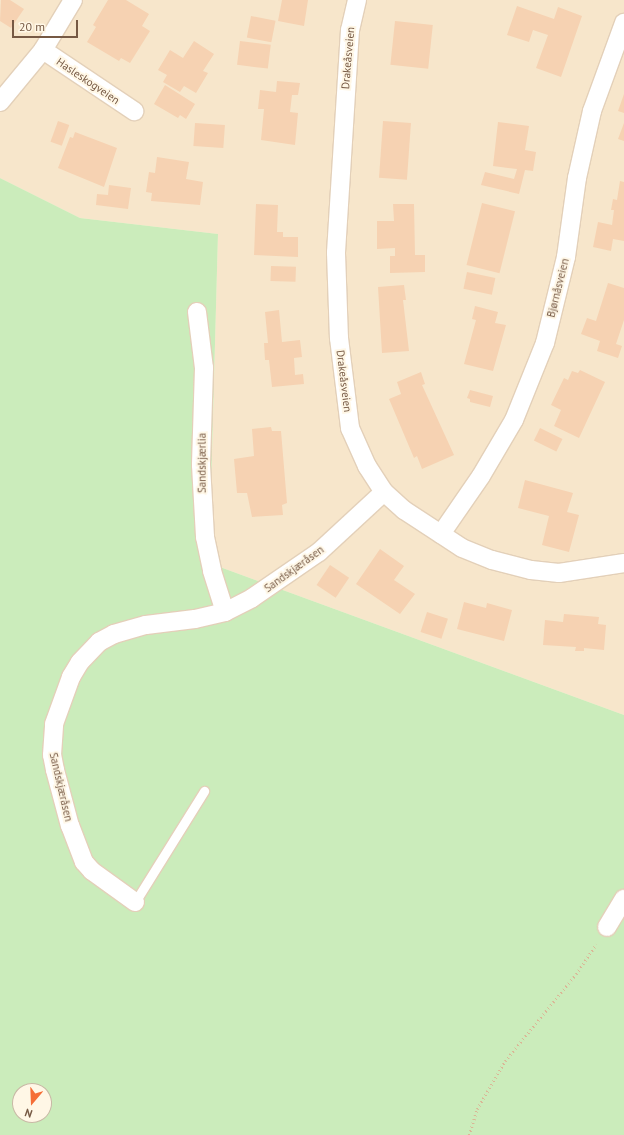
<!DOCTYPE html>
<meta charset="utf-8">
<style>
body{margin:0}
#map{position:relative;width:624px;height:1135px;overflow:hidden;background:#fef4dd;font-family:"PT Sans",sans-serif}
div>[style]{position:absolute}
.residential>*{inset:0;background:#f7e6cb}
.green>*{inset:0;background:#cbecbb}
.building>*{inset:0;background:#f6d2b2;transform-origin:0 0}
.path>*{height:2.5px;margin-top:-1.25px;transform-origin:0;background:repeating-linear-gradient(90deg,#dab696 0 1px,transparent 0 4px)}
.roads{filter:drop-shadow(1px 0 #e3d0b9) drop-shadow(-1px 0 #e3d0b9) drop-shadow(0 1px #e3d0b9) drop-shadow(0 -1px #e3d0b9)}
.service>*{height:9px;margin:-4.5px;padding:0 4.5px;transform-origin:4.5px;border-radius:4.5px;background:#fff}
.minor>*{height:18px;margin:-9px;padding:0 9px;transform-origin:9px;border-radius:9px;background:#fff}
span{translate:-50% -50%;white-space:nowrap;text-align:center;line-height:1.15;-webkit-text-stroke:4px #fff7e6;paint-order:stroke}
.street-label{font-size:11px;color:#765944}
.north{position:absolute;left:12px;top:1083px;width:40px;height:40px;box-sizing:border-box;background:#fff7e6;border:1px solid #c8b8a5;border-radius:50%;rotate:199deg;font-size:11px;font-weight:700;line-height:16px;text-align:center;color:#765944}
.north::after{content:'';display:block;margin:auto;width:14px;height:18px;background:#f56e36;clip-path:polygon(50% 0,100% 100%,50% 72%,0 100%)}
.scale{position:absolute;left:12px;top:20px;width:66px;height:18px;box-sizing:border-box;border:2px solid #765944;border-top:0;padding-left:5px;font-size:12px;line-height:14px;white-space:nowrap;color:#765944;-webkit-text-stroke:3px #fff7e6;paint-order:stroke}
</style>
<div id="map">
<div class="residential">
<div style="clip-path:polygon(0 0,624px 0,624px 715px,209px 563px,218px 234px,80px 218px,0 178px)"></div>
</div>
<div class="green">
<div style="clip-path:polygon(evenodd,0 178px,80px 218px,218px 234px,209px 563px,624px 715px,624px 1135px,0 1135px,0 178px,20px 1091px,44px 1091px,44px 1115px,20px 1115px,20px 1091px)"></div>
</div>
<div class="building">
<div style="clip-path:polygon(1px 0,10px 0,24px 9px,11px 28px,0 21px)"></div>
<div style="clip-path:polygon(108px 0,126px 0,149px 14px,142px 26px,150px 31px,130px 63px,121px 58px,119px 61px,87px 42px,96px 27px,93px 25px)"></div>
<div style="clip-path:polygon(282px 0,308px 0,304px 26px,278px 21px)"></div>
<div style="clip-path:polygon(517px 6px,554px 19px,558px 7px,582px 16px,561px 77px,536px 68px,548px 35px,533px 30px,529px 42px,507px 35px)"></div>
<div style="left:251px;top:16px;width:25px;height:22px;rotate:11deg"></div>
<div style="left:395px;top:21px;width:38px;height:44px;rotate:6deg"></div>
<div style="clip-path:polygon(194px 41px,214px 54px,203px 71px,208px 73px,196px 93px,184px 86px,180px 92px,163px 82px,167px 75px,158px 70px,170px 50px,183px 58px)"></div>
<div style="left:240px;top:41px;width:31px;height:24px;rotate:7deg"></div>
<div style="clip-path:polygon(277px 81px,300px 83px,298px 95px,292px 95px,290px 112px,298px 113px,295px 145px,261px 140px,264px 109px,258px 109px,260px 90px,276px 92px)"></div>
<div style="clip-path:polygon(165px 85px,195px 104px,186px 119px,180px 115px,178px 118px,154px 104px)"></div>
<div style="clip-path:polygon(624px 94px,624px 113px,618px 111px)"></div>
<div style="left:58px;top:121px;width:12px;height:22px;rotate:20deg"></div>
<div style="left:383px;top:121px;width:28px;height:57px;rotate:4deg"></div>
<div style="clip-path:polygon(498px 122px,529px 126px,525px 150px,536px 152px,533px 171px,525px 170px,519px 194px,481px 185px,485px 172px,514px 179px,517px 169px,493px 166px)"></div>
<div style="left:195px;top:123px;width:30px;height:23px;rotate:4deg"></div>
<div style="clip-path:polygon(624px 123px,624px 141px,618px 139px)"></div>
<div style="clip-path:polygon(75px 132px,117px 148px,104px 187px,58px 168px,70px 137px,73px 138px)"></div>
<div style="clip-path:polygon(157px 157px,189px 162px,186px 179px,203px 182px,200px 205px,151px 201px,152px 193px,146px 192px,149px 172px,155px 173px)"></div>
<div style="clip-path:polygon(620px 181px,624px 182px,624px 241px,613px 239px,611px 251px,593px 247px,598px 222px,612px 225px,614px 210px,611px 210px,613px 199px,617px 200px)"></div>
<div style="clip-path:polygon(109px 185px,131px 188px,128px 209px,96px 205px,97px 194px,108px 195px)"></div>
<div style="left:482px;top:203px;width:34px;height:64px;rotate:14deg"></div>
<div style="clip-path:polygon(256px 204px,278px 205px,277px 232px,283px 232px,283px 237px,298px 237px,298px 257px,254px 255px)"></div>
<div style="clip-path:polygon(393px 204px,414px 204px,415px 255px,425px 255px,425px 272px,390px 273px,390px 256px,395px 256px,395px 248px,377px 249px,377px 221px,394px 221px)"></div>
<div style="left:271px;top:266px;width:25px;height:15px;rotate:2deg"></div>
<div style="left:467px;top:272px;width:29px;height:17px;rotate:12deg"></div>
<div style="clip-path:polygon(608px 283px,624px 288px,624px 320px,616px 344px,622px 346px,618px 358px,597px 351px,600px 341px,581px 334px,587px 318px,596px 321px)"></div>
<div style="clip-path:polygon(404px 285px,406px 300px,403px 300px,409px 351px,382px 353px,378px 287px)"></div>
<div style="clip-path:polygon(475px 306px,498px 312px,495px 323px,506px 325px,493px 371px,464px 364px,476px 320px,472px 319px)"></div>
<div style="clip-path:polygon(279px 310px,282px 342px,300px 340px,302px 357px,294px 358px,295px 375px,303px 374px,304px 384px,272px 387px,269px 360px,265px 360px,264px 343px,268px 343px,265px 312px)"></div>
<div style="clip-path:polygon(580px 370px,605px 382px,579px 438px,554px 426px,561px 410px,551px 405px,564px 378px,568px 380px,572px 371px,578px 373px)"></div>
<div style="clip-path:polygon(421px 372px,425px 384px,422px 385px,454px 455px,422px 469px,417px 456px,414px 458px,389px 399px,401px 394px,397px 382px)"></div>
<div style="clip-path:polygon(470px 390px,493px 396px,490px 407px,470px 402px,470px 399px,467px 398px)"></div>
<div style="clip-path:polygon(271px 427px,272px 431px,281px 431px,287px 503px,282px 505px,283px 515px,252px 517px,247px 493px,237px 493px,234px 459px,254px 456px,252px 429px)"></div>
<div style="left:540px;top:428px;width:25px;height:14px;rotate:26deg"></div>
<div style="clip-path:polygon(525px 480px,573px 493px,567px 512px,579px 515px,569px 552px,542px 545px,549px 516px,518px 508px)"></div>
<div style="clip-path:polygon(380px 549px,404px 566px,394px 580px,415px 594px,400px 614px,356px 584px)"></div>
<div style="left:330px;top:565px;width:23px;height:24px;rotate:34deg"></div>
<div style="clip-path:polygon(464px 602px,486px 608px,487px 603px,512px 610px,504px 641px,457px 629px)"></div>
<div style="left:427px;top:612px;width:22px;height:21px;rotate:18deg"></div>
<div style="clip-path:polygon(564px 614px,599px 617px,598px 624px,606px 625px,604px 650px,584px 648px,584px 651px,575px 651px,576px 647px,543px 645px,545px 620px,563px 622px)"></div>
</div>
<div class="path">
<div style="left:469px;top:1135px;width:27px;rotate:-73deg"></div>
<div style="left:477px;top:1109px;width:56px;rotate:-59.7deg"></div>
<div style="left:505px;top:1061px;width:112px;rotate:-50.8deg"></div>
<div style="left:576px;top:974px;width:36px;rotate:-56deg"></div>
</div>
<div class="roads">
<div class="service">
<div style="left:135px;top:902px;width:131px;rotate:-58.1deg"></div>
</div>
<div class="minor">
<div style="left:357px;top:0;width:31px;rotate:103deg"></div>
<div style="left:350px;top:30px;width:223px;rotate:93.6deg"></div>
<div style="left:336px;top:253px;width:85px;rotate:88deg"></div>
<div style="left:339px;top:338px;width:91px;rotate:83deg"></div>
<div style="left:350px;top:428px;width:42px;rotate:65.9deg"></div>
<div style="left:367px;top:466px;width:31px;rotate:57deg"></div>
<div style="left:384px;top:492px;width:27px;rotate:42deg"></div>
<div style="left:404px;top:510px;width:69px;rotate:33.2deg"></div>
<div style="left:462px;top:548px;width:32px;rotate:22deg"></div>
<div style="left:492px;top:560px;width:40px;rotate:14.4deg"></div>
<div style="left:531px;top:570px;width:28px;rotate:6deg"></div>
<div style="left:559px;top:573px;width:66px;rotate:-8.7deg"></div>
<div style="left:43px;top:50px;width:110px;rotate:33.8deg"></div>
<div style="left:0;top:102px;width:67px;rotate:-50.4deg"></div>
<div style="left:43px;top:50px;width:58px;rotate:-59deg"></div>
<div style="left:197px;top:312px;width:56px;rotate:82.9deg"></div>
<div style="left:204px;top:368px;width:97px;rotate:91.8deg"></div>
<div style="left:201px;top:465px;width:72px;rotate:86.8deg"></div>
<div style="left:205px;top:537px;width:35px;rotate:78deg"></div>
<div style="left:212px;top:571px;width:43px;rotate:72.4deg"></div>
<div style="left:441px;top:534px;width:70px;rotate:-55.4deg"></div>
<div style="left:481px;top:476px;width:65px;rotate:-59.5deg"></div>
<div style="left:514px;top:420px;width:83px;rotate:-68.1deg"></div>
<div style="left:545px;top:343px;width:89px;rotate:-76.3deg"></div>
<div style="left:566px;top:257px;width:80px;rotate:-82.1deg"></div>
<div style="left:577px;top:178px;width:69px;rotate:-77.4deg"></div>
<div style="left:592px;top:111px;width:94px;rotate:-70deg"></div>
<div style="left:135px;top:902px;width:53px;rotate:-144.2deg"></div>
<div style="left:92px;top:871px;width:12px;rotate:-132deg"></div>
<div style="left:84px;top:862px;width:39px;rotate:-111deg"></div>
<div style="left:70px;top:826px;width:58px;rotate:-105deg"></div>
<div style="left:55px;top:770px;width:15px;rotate:-101deg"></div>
<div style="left:52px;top:755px;width:31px;rotate:-86deg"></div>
<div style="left:54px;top:724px;width:50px;rotate:-70.1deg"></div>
<div style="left:71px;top:677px;width:17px;rotate:-59deg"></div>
<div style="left:80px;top:662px;width:28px;rotate:-46deg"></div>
<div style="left:99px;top:642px;width:17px;rotate:-28deg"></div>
<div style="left:114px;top:634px;width:33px;rotate:-16deg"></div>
<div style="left:146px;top:625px;width:49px;rotate:-7deg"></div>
<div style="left:195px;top:619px;width:31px;rotate:-13deg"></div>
<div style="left:225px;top:612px;width:30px;rotate:-27deg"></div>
<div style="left:252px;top:598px;width:81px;rotate:-34.5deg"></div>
<div style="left:319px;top:552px;width:88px;rotate:-42.7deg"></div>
<div style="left:607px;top:927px;width:33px;rotate:-59deg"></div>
</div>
</div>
<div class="street-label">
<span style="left:348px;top:58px;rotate:-85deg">Drakeåsveien</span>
<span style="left:88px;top:81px;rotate:34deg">Hasleskogveien</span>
<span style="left:558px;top:288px;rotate:-76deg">Bjørnåsveien</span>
<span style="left:344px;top:381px;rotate:83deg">Drakeåsveien</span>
<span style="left:202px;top:463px;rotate:-90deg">Sandskjærlia</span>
<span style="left:294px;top:569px;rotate:-36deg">Sandskjæråsen</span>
<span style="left:61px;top:787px;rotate:77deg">Sandskjæråsen</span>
</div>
<div class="north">N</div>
<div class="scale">20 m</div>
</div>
